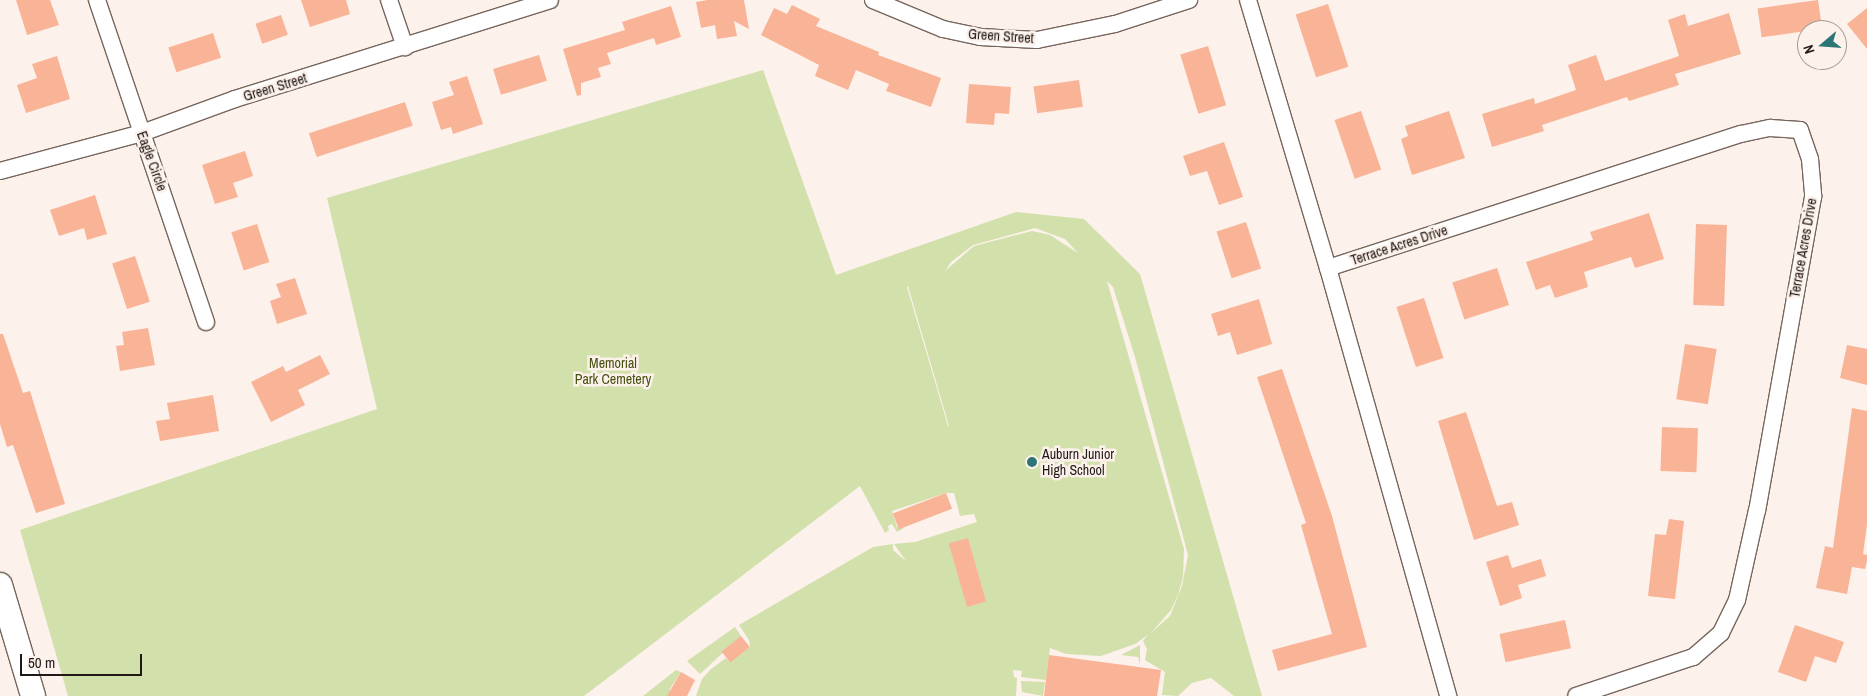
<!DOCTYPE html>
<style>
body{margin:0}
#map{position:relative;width:1867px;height:696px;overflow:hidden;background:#fdf1eb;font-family:"Archivo Narrow",sans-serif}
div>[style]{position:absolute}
.green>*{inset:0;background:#d2e0ac}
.building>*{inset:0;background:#f9b396;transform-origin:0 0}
.roads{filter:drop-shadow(1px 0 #76665d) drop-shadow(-1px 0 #76665d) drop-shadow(0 1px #76665d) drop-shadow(0 -1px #76665d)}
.street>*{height:16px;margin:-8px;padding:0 8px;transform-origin:8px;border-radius:8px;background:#fff}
.secondary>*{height:24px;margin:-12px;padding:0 12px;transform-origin:12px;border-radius:12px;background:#fff}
.dots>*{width:14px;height:14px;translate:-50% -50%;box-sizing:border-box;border:2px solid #fdf1eb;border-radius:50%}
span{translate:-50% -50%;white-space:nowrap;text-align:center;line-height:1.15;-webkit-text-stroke:5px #fdf1eb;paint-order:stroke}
.street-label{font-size:14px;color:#201916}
.park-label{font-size:14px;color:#445010}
.poi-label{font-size:14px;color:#201916}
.left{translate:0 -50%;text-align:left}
.north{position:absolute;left:1797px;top:20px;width:50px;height:50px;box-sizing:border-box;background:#fdf1eb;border:1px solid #a59b96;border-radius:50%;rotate:252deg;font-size:14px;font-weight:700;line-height:20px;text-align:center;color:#201916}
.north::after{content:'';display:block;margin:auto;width:18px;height:22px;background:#2c7675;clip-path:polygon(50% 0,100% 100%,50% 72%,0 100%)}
.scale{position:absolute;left:20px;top:654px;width:122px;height:22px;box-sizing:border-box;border:2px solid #201916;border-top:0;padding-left:6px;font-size:15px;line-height:18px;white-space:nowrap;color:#201916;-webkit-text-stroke:4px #fdf1eb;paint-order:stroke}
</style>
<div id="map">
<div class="green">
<div style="clip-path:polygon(evenodd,763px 70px,836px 275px,1016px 212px,1084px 219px,1140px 274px,1262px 696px,1234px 696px,1211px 678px,1192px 683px,1178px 696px,1162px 695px,1165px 672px,1145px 660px,1147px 649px,1143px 641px,1148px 635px,1135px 644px,1101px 656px,1066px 654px,1050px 648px,1046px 680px,1021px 677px,1022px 671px,1013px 670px,1014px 677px,1017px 678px,1016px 696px,696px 696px,702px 679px,711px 669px,726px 658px,730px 662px,750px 647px,749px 640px,739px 625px,873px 547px,893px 544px,893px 550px,906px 561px,894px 544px,915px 542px,977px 522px,974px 514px,960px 516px,954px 493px,946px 493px,892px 511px,897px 527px,904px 528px,897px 532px,892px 524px,888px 526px,889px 530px,885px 533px,860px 486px,584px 696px,68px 696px,20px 530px,377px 409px,327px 198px,763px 70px,1035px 228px,1065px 239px,1078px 253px,1050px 235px,1032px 231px,974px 246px,945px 271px,951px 262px,973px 245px,1035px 228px,763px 70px,1107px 281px,1113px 287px,1135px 357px,1188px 555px,1182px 586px,1170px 616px,1151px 633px,1171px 610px,1178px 595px,1183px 577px,1184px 549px,1107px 281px,763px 70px,908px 286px,949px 426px,948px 426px,907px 287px,908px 286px,763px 70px,968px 539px,986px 601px,968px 606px,968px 539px)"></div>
<div style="clip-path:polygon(735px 627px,741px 636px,700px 674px,687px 661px)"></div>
<div style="clip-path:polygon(1140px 645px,1140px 665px,1138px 657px,1121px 655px)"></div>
<div style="clip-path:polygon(676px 670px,681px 672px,670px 689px,670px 696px,643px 696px)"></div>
<div style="clip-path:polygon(1021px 681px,1045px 682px,1043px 696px,1022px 692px)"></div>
</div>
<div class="building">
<div style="clip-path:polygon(16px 0,50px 0,59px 25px,27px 35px)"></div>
<div style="clip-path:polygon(301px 0,346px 0,350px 14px,310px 27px)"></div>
<div style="clip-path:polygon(708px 0,744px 0,749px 29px,734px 21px,737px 36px,717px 39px,715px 25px,701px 28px,696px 2px)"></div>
<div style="left:1818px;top:0;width:29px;height:61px;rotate:82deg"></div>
<div style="left:1328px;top:4px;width:66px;height:34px;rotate:72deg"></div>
<div style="clip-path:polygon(792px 5px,820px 19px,816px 26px,879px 52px,878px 55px,941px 78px,931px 107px,886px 91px,889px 84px,856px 70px,848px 90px,815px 76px,819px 65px,761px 35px,774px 8px,787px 14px)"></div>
<div style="clip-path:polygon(671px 6px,681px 37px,656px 45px,654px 38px,607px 53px,611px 64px,598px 68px,601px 77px,581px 83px,581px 95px,577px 96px,563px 49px,625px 30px,622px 22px)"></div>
<div style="clip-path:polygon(1867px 8px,1867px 49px,1847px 24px)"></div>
<div style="clip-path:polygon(1729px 13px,1741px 54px,1675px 74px,1679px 85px,1629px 101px,1627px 97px,1542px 125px,1544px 131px,1492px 147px,1482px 114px,1534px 98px,1535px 104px,1576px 90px,1568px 65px,1596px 55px,1605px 81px,1679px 56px,1668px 20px,1685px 14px,1688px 26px)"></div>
<div style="left:281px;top:15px;width:21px;height:27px;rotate:71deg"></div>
<div style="left:213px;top:33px;width:26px;height:47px;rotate:72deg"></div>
<div style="left:1208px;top:46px;width:62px;height:29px;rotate:73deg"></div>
<div style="left:539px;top:55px;width:27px;height:48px;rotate:73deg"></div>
<div style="clip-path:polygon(57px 56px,70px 99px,26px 113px,17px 85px,37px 78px,32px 64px)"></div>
<div style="clip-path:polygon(467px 76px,483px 124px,453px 134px,451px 127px,441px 130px,432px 102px,454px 95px,449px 82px)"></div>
<div style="left:1079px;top:80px;width:27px;height:46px;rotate:82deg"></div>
<div style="clip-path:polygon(969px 84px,1011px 87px,1009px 114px,995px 113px,994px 125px,966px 123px)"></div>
<div style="left:405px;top:102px;width:25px;height:101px;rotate:72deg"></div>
<div style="left:1361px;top:111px;width:62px;height:28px;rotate:71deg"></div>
<div style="clip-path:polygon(1449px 111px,1465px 158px,1412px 175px,1401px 139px,1408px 136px,1405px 126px)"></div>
<div style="clip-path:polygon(1224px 142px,1243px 197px,1219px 205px,1207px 171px,1190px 176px,1183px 156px)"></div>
<div style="clip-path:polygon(245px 151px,253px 176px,233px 183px,238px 197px,215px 204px,202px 165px)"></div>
<div style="clip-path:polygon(95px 195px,107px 234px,87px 240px,84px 228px,59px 236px,50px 210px)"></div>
<div style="clip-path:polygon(1649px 213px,1664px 259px,1635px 268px,1631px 257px,1584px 272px,1588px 287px,1555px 298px,1550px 285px,1536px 290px,1526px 262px,1593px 240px,1590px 232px)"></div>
<div style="left:1246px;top:222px;width:49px;height:31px;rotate:72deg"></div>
<div style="left:257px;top:224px;width:40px;height:27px;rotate:72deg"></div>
<div style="left:1696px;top:224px;width:31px;height:81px;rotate:2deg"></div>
<div style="left:135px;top:256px;width:48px;height:24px;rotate:72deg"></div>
<div style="left:1497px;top:268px;width:39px;height:47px;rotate:72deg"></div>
<div style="clip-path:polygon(295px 278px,307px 314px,277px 324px,270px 301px,281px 297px,276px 284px)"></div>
<div style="left:1424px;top:298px;width:63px;height:29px;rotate:72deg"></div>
<div style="clip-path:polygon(1259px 299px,1272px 344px,1237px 355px,1230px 332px,1218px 336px,1211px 314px)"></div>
<div style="clip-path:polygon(148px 328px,155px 365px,120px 371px,116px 346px,124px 345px,122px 332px)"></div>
<div style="clip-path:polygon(0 334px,3px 334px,23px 393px,30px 391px,65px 504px,36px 513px,13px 445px,7px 447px,0 424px)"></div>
<div style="left:1685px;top:344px;width:32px;height:56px;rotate:9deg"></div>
<div style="clip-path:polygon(1847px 345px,1867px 349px,1867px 385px,1840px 378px)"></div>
<div style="clip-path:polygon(320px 355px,330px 374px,298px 390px,305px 405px,271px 422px,251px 382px,283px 366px,286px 372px)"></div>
<div style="clip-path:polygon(1282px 369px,1332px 516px,1367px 647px,1278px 671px,1272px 650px,1332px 634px,1301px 525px,1306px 523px,1257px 377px)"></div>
<div style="clip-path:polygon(213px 395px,219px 431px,160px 441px,156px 421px,170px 419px,167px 403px)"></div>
<div style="clip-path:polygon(1852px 408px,1867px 411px,1867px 524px,1863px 554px,1867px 555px,1867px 561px,1865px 569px,1852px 567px,1847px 594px,1816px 588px,1825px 546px,1833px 548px)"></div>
<div style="clip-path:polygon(1466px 412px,1497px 506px,1512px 502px,1519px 525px,1474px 540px,1438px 421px)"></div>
<div style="left:1662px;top:427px;width:36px;height:44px;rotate:2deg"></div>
<div style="left:946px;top:493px;width:17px;height:57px;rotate:69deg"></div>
<div style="clip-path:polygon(1669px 519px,1684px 521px,1675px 599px,1648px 596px,1655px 534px,1666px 535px)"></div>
<div style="left:968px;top:538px;width:66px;height:20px;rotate:74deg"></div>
<div style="clip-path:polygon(1508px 555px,1512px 568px,1541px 559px,1546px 576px,1518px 585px,1522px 598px,1500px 606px,1486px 562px)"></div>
<div style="left:1565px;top:620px;width:29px;height:67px;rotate:78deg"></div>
<div style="clip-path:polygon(1795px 625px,1844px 642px,1836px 663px,1815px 656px,1806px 682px,1778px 672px)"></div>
<div style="left:741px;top:636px;width:14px;height:25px;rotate:51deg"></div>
<div style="clip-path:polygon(1049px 655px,1161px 670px,1157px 696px,1044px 696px)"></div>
<div style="clip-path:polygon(681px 672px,695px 680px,687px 696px,667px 696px)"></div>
</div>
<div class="roads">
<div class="street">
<div style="left:97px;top:0;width:340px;rotate:71.3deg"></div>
<div style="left:389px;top:0;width:50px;rotate:71.2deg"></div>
<div style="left:873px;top:0;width:76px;rotate:22.5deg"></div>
<div style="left:943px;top:29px;width:38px;rotate:12deg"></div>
<div style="left:980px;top:37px;width:57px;rotate:3deg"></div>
<div style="left:1037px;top:40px;width:80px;rotate:-11.6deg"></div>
<div style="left:1115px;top:24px;width:78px;rotate:-18deg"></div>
<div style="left:1248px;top:0;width:280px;rotate:73.4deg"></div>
<div style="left:1328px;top:268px;width:445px;rotate:74.3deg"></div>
<div style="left:0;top:171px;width:147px;rotate:-15deg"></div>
<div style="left:142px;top:133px;width:99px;rotate:-20.1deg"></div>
<div style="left:235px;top:99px;width:330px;rotate:-17.4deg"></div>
<div style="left:1328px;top:268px;width:434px;rotate:-18deg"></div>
<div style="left:1741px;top:134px;width:30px;rotate:-12deg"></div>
<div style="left:1770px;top:128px;width:30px;rotate:4deg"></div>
<div style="left:1800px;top:130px;width:31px;rotate:71deg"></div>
<div style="left:1810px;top:159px;width:38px;rotate:85deg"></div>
<div style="left:1813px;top:197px;width:318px;rotate:100.1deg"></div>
<div style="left:1757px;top:510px;width:92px;rotate:102.5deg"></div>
<div style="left:1737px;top:600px;width:37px;rotate:116deg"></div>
<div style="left:1721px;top:633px;width:37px;rotate:139deg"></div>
<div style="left:1693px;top:657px;width:123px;rotate:161.6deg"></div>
</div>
<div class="secondary">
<div style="left:0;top:585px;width:116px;rotate:73.4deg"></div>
</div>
</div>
<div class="dots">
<div style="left:1032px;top:462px;background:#2c7675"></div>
</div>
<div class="street-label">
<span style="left:1001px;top:36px;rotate:4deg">Green Street</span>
<span style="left:275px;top:87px;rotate:-17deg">Green Street</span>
<span style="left:152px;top:161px;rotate:70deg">Eagle Circle</span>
<span style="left:1399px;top:245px;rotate:-18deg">Terrace Acres Drive</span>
<span style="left:1803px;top:248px;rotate:-80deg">Terrace Acres Drive</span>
</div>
<div class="park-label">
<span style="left:613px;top:371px">Memorial<br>Park Cemetery</span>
</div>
<div class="poi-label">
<span class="left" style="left:1042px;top:462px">Auburn Junior<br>High School</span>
</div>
<div class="north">N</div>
<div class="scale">50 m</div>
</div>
